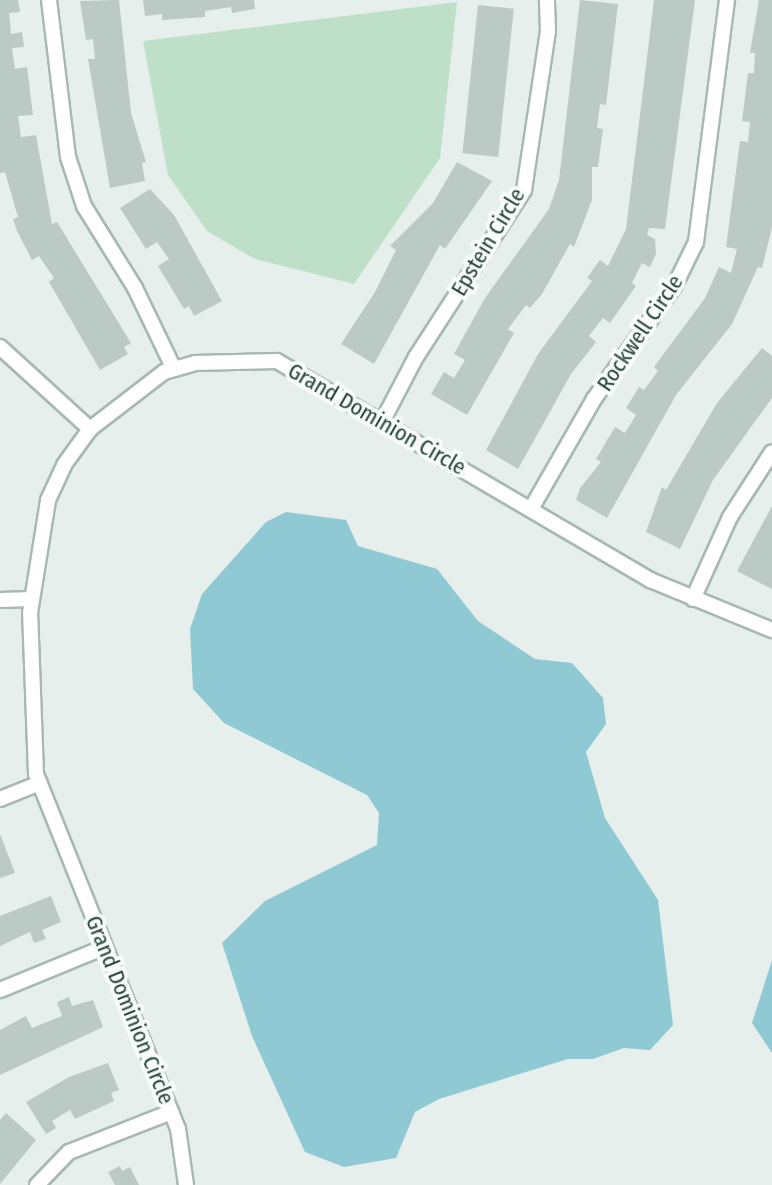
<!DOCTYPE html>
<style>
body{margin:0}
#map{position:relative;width:772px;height:1185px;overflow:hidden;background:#e6efeb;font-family:"Fira Sans Condensed",sans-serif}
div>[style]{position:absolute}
.green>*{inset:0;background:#bfe0c8}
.water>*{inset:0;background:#8ec9d4}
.building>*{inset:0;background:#bbcac4;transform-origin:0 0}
.roads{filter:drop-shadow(2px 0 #a8b8b2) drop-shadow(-2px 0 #a8b8b2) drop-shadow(0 2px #a8b8b2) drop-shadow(0 -2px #a8b8b2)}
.minor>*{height:14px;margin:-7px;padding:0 7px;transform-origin:7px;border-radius:7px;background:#fff}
span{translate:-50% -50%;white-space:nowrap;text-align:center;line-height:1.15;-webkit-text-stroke:8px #f7fbf9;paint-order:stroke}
.street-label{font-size:22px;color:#24423a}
</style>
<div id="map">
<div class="green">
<div style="clip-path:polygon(457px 2px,440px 158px,354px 284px,255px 259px,207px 231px,168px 175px,143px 41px)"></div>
</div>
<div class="water">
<div style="clip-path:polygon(286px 512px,346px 520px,358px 546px,437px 569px,478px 621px,535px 659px,572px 663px,603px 698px,606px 724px,586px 752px,605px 818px,658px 900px,673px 1025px,650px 1050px,624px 1048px,593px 1059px,568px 1059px,439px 1099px,415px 1112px,396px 1158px,344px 1167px,305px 1152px,252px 1036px,222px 943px,265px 901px,377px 845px,379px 813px,367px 795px,224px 723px,193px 689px,190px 629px,202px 594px,266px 522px)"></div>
<div style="clip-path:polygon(772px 960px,772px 1053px,752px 1023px)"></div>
</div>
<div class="building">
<div style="clip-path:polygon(0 0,18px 0,20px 12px,9px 13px,11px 34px,22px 32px,24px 47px,12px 48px,15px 69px,27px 67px,33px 115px,18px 116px,21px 137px,36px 135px,52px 224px,57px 222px,131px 343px,124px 347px,128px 354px,100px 370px,49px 282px,54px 278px,39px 256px,32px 260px,17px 231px,13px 219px,18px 217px,5px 172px,0 173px)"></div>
<div style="clip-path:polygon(119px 0,131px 113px,146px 162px,142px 163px,145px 181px,110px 188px,88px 59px,95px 59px,93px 39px,86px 40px,80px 1px)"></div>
<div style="clip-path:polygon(143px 0,254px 0,255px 9px,232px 13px,231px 7px,205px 11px,205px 17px,162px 20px,162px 14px,145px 16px)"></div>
<div style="clip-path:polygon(580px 0,618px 4px,606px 105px,600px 104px,597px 128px,603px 129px,598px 167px,592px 167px,592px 200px,574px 247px,570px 244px,542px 294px,530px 308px,526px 305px,508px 329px,514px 333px,467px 415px,431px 394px,444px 372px,454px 378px,465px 360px,454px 354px,485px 298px,549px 209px,559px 180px)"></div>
<div style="clip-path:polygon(654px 0,695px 0,665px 229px,649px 228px,647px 235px,655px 239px,656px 254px,650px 267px,642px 263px,632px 283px,636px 286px,617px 313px,610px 323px,603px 318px,589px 336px,596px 342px,571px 374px,518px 469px,486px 450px,538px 354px,592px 281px,587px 278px,600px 260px,608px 266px,626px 229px)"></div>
<div style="clip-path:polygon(759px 0,772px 0,772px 227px,762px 268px,758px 267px,732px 324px,676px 395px,607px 518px,576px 500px,580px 488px,601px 462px,596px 459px,615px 427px,625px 433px,636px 415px,626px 408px,639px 387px,644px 390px,658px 371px,654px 367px,705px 298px,719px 267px,731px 273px,737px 249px,726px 247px,740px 141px,748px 142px,750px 122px,742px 121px,748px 73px,754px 73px,755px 53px,750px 53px)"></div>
<div style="left:478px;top:5px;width:36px;height:149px;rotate:6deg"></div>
<div style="clip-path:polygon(457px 162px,492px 181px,445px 249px,440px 245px,374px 364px,341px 344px,375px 292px,396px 250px,390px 246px,433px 203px)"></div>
<div style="clip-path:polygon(150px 189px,174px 215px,222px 301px,194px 316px,189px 306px,184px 309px,158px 266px,169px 259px,157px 242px,146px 249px,120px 208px)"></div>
<div style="clip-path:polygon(762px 348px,772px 356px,772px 398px,713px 480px,680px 549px,646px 532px,662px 487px,666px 490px,717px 403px)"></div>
<div style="clip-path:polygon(772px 506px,772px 589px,737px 571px)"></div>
<div style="clip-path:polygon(0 834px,15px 873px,0 878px)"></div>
<div style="clip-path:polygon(51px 896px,61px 922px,42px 930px,46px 939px,34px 943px,30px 932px,0 946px,0 916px)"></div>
<div style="clip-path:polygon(69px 997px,72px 1006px,93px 1000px,103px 1027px,0 1075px,0 1030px,26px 1016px,32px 1028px,62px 1016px,57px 1002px)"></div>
<div style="clip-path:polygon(108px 1063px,119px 1090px,111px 1093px,114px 1101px,75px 1119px,70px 1110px,52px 1121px,56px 1128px,46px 1134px,26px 1102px,69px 1077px)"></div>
<div style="clip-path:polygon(6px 1113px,36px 1140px,0 1184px,0 1120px)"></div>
<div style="clip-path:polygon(120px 1166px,122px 1171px,130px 1167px,139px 1185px,115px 1185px,108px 1172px)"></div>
</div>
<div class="roads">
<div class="minor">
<div style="left:49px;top:0;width:158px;rotate:83.1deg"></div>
<div style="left:68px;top:157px;width:52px;rotate:71.9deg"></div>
<div style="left:84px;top:206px;width:97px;rotate:58.1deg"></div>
<div style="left:135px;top:288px;width:90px;rotate:64.3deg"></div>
<div style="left:0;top:347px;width:122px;rotate:42.3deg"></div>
<div style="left:383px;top:420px;width:71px;rotate:-62.4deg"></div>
<div style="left:416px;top:357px;width:199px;rotate:-57.1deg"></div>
<div style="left:524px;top:190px;width:161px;rotate:-81.4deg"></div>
<div style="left:548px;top:31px;width:31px;rotate:-92deg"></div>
<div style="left:531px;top:509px;width:127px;rotate:-60.2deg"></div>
<div style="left:594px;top:399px;width:140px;rotate:-54.6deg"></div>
<div style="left:675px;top:285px;width:48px;rotate:-64deg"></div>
<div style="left:696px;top:242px;width:244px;rotate:-82.7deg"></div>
<div style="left:693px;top:599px;width:90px;rotate:-65.7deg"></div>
<div style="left:730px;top:517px;width:77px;rotate:-57.1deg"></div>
<div style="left:0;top:600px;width:32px;rotate:-2deg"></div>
<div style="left:0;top:799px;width:43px;rotate:-21.8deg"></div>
<div style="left:0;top:990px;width:113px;rotate:-22.3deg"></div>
<div style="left:37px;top:1185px;width:46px;rotate:-45.9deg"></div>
<div style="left:69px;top:1152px;width:110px;rotate:-21.4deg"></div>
<div style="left:186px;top:1185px;width:57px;rotate:-98.1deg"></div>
<div style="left:178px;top:1129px;width:382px;rotate:-111.8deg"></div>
<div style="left:36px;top:774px;width:161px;rotate:-92.1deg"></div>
<div style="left:30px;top:613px;width:114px;rotate:-80.9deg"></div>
<div style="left:48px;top:500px;width:38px;rotate:-65deg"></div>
<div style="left:64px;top:465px;width:44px;rotate:-54.2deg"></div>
<div style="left:90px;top:429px;width:93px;rotate:-37.6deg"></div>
<div style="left:164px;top:372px;width:32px;rotate:-16deg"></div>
<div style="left:195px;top:363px;width:82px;rotate:-1.4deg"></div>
<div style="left:277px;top:361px;width:433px;rotate:30.4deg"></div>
<div style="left:650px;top:580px;width:132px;rotate:22.3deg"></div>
</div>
</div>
<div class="street-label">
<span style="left:488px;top:242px;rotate:-59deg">Epstein Circle</span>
<span style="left:640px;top:333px;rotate:-56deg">Rockwell Circle</span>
<span style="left:377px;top:419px;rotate:30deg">Grand Dominion Circle</span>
<span style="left:130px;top:1010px;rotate:68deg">Grand Dominion Circle</span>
</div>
</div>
